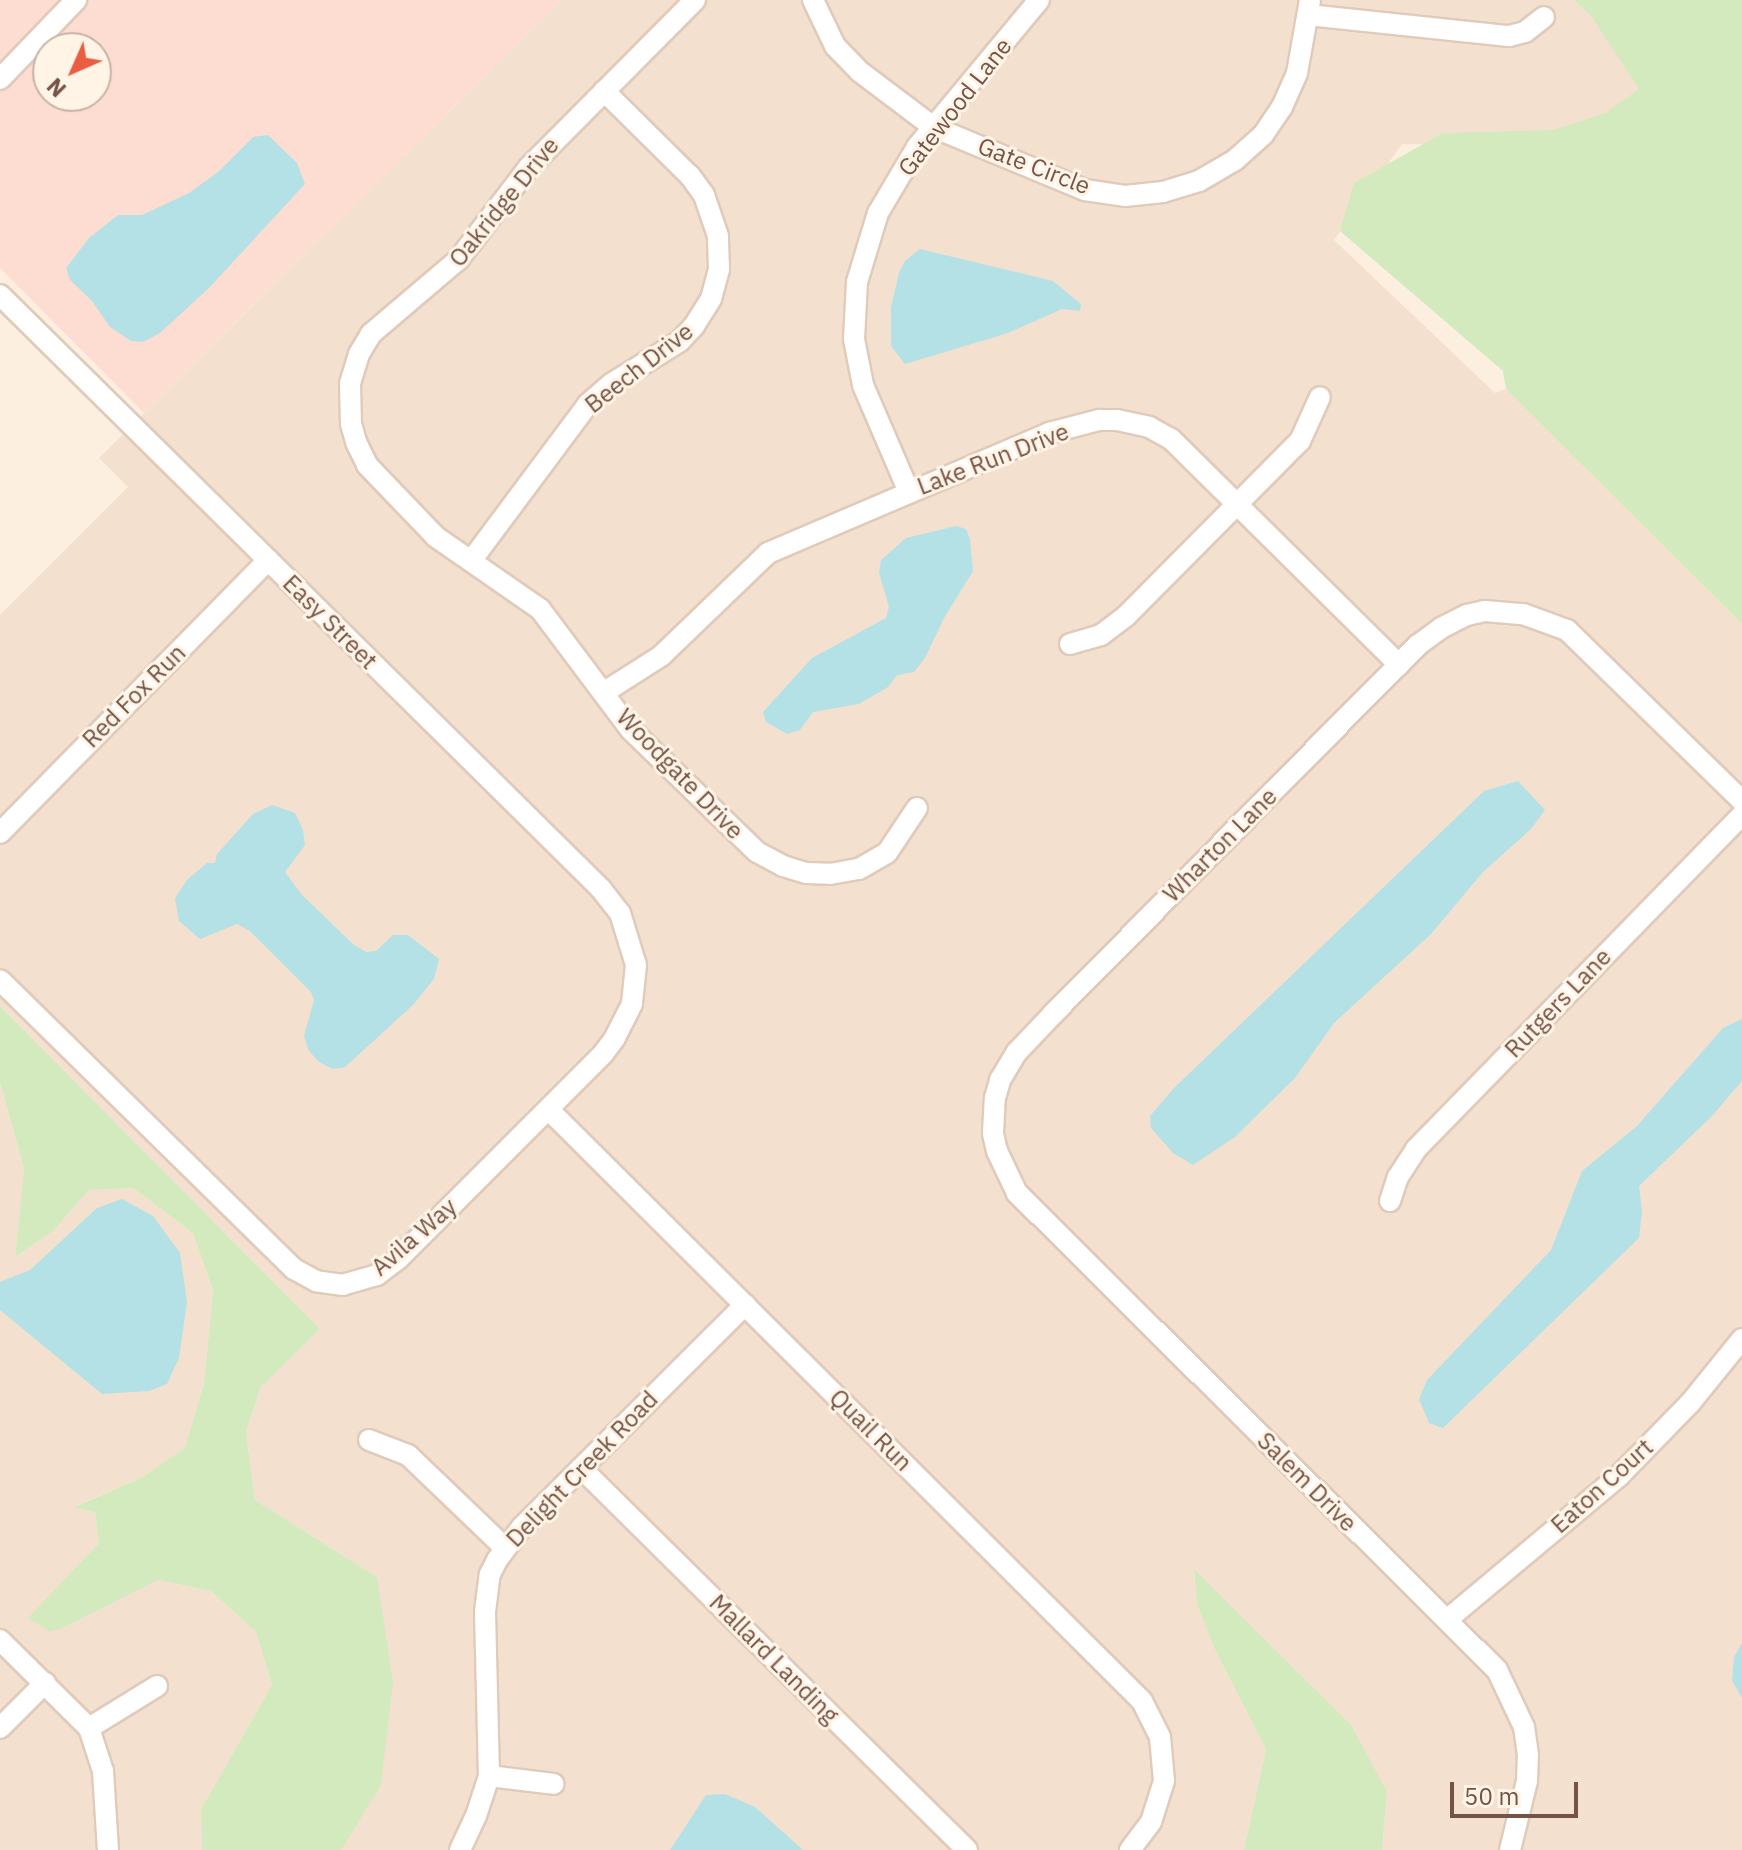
<!DOCTYPE html>
<style>
body{margin:0}
#map{position:relative;width:1742px;height:1850px;overflow:hidden;background:#fcefdf;font-family:"IBM Plex Sans",sans-serif}
div>[style]{position:absolute}
.residential>*{inset:0;background:#f4e0ce}
.commercial>*{inset:0;background:#fdddd2}
.green>*{inset:0;background:#d2eabe}
.water>*{inset:0;background:#b4e1e6}
.roads{filter:drop-shadow(2px 0 #e0cbbb) drop-shadow(-2px 0 #e0cbbb) drop-shadow(0 2px #e0cbbb) drop-shadow(0 -2px #e0cbbb)}
.minor>*{height:20px;margin:-10px;padding:0 10px;transform-origin:10px;border-radius:10px;background:#fff}
span{translate:-50% -50%;white-space:nowrap;text-align:center;line-height:1.15;-webkit-text-stroke:6px #fff4e6;paint-order:stroke}
.street-label{font-size:24px;color:#735447}
.north{position:absolute;left:32px;top:32px;width:80px;height:80px;box-sizing:border-box;background:#fff4e6;border:2px solid #c7b4a6;border-radius:50%;rotate:225deg;font-size:22px;font-weight:700;line-height:32px;text-align:center;color:#735447}
.north::after{content:'';display:block;margin:auto;width:28px;height:36px;background:#e95d41;clip-path:polygon(50% 0,100% 100%,50% 72%,0 100%)}
.scale{position:absolute;left:1450px;top:1782px;width:128px;height:36px;box-sizing:border-box;border:4px solid #735447;border-top:0;padding-left:10px;font-size:24px;line-height:28px;white-space:nowrap;color:#735447;-webkit-text-stroke:6px #fff4e6;paint-order:stroke}
</style>
<div id="map">
<div class="residential">
<div style="clip-path:polygon(561px 0,1612px 0,1668px 103px,1559px 146px,1402px 144px,1334px 240px,1495px 393px,1506px 389px,1742px 624px,1742px 1850px,1382px 1850px,1387px 1792px,1194px 1570px,1197px 1604px,1214px 1648px,1266px 1749px,1244px 1850px,341px 1850px,377px 1577px,255px 1500px,246px 1432px,261px 1387px,320px 1329px,0 1006px,0 615px,128px 487px,99px 458px)"></div>
<div style="clip-path:polygon(0 1082px,24px 1169px,15px 1257px,53px 1231px,89px 1190px,133px 1188px,193px 1233px,213px 1291px,204px 1383px,185px 1449px,143px 1477px,75px 1506px,95px 1512px,99px 1543px,29px 1618px,65px 1627px,158px 1580px,211px 1591px,256px 1632px,272px 1685px,201px 1809px,202px 1850px,0 1850px)"></div>
</div>
<div class="commercial">
<div style="clip-path:polygon(evenodd,0 0,561px 0,144px 413px,0 268px,0 0,48px 48px,96px 48px,96px 96px,48px 96px,48px 48px)"></div>
</div>
<div class="green">
<div style="clip-path:polygon(1574px 0,1742px 0,1742px 624px,1506px 389px,1503px 371px,1340px 231px,1354px 183px,1443px 133px,1553px 130px,1606px 113px,1639px 89px,1592px 17px)"></div>
<div style="clip-path:polygon(0 1006px,320px 1329px,261px 1387px,246px 1432px,255px 1500px,377px 1577px,393px 1682px,381px 1785px,341px 1850px,202px 1850px,201px 1809px,272px 1685px,256px 1632px,211px 1591px,158px 1580px,65px 1627px,50px 1632px,28px 1618px,99px 1543px,95px 1512px,74px 1507px,143px 1477px,185px 1448px,204px 1383px,213px 1291px,193px 1233px,133px 1188px,89px 1190px,53px 1231px,15px 1257px,24px 1169px,0 1082px)"></div>
<div style="clip-path:polygon(1194px 1569px,1351px 1725px,1387px 1792px,1382px 1850px,1244px 1850px,1266px 1749px,1214px 1648px,1197px 1604px)"></div>
</div>
<div class="water">
<div style="clip-path:polygon(268px 135px,297px 163px,305px 184px,210px 287px,160px 333px,143px 342px,131px 341px,110px 327px,92px 301px,70px 280px,66px 268px,89px 238px,118px 215px,142px 215px,189px 193px,218px 172px,253px 137px)"></div>
<div style="clip-path:polygon(920px 249px,1053px 281px,1081px 304px,1080px 311px,1062px 309px,1008px 333px,905px 364px,891px 346px,891px 307px,899px 273px,905px 261px)"></div>
<div style="clip-path:polygon(956px 526px,966px 529px,970px 539px,973px 571px,944px 618px,925px 658px,914px 672px,897px 675px,888px 687px,859px 704px,813px 712px,800px 730px,787px 734px,766px 722px,763px 712px,812px 658px,886px 618px,889px 607px,879px 573px,881px 560px,906px 538px)"></div>
<div style="clip-path:polygon(1518px 781px,1545px 810px,1531px 829px,1482px 873px,1431px 934px,1334px 1023px,1295px 1078px,1235px 1137px,1193px 1165px,1173px 1153px,1151px 1128px,1150px 1116px,1174px 1088px,1484px 791px)"></div>
<div style="clip-path:polygon(272px 805px,295px 813px,303px 830px,305px 845px,285px 872px,302px 895px,354px 945px,366px 952px,376px 951px,393px 935px,408px 935px,439px 959px,434px 979px,413px 1005px,345px 1067px,333px 1069px,319px 1062px,309px 1051px,304px 1036px,314px 1000px,311px 992px,250px 931px,237px 924px,200px 939px,179px 921px,175px 898px,187px 880px,207px 863px,215px 863px,217px 854px,253px 814px)"></div>
<div style="clip-path:polygon(1742px 1019px,1742px 1081px,1712px 1116px,1639px 1186px,1642px 1211px,1639px 1238px,1443px 1428px,1429px 1423px,1419px 1399px,1427px 1380px,1551px 1250px,1582px 1171px,1637px 1126px,1723px 1028px)"></div>
<div style="clip-path:polygon(122px 1199px,153px 1216px,180px 1253px,187px 1302px,179px 1358px,167px 1384px,149px 1391px,102px 1394px,0 1310px,0 1282px,30px 1270px,97px 1208px)"></div>
<div style="clip-path:polygon(1742px 1643px,1742px 1698px,1732px 1680px,1734px 1657px)"></div>
<div style="clip-path:polygon(725px 1794px,755px 1807px,803px 1850px,670px 1850px,706px 1795px)"></div>
</div>
<div class="roads">
<div class="minor">
<div style="left:695px;top:0;width:235px;rotate:134.8deg"></div>
<div style="left:529px;top:167px;width:116px;rotate:127.3deg"></div>
<div style="left:459px;top:259px;width:116px;rotate:139.6deg"></div>
<div style="left:371px;top:334px;width:23px;rotate:121deg"></div>
<div style="left:359px;top:354px;width:31px;rotate:107deg"></div>
<div style="left:350px;top:384px;width:40px;rotate:88.6deg"></div>
<div style="left:351px;top:424px;width:19px;rotate:74deg"></div>
<div style="left:356px;top:442px;width:25px;rotate:64deg"></div>
<div style="left:367px;top:465px;width:100px;rotate:46.2deg"></div>
<div style="left:436px;top:537px;width:126px;rotate:34.7deg"></div>
<div style="left:540px;top:609px;width:151px;rotate:53.1deg"></div>
<div style="left:631px;top:730px;width:175px;rotate:44.1deg"></div>
<div style="left:757px;top:852px;width:30px;rotate:28deg"></div>
<div style="left:783px;top:866px;width:24px;rotate:17deg"></div>
<div style="left:806px;top:873px;width:24px;rotate:2deg"></div>
<div style="left:830px;top:874px;width:29px;rotate:-10deg"></div>
<div style="left:859px;top:869px;width:32px;rotate:-30deg"></div>
<div style="left:887px;top:853px;width:54px;rotate:-56.3deg"></div>
<div style="left:813px;top:0;width:51px;rotate:64.4deg"></div>
<div style="left:835px;top:46px;width:35px;rotate:46deg"></div>
<div style="left:859px;top:71px;width:93px;rotate:37.1deg"></div>
<div style="left:933px;top:127px;width:165px;rotate:22.5deg"></div>
<div style="left:1085px;top:190px;width:40px;rotate:8.5deg"></div>
<div style="left:1125px;top:196px;width:38px;rotate:-6deg"></div>
<div style="left:1163px;top:192px;width:38px;rotate:-17deg"></div>
<div style="left:1199px;top:181px;width:42px;rotate:-30.3deg"></div>
<div style="left:1235px;top:160px;width:38px;rotate:-42deg"></div>
<div style="left:1263px;top:135px;width:34px;rotate:-56deg"></div>
<div style="left:1282px;top:107px;width:37px;rotate:-66deg"></div>
<div style="left:1297px;top:73px;width:74px;rotate:-79.9deg"></div>
<div style="left:1308px;top:15px;width:202px;rotate:6deg"></div>
<div style="left:1509px;top:36px;width:16px;rotate:-14deg"></div>
<div style="left:1525px;top:32px;width:24px;rotate:-38deg"></div>
<div style="left:0;top:79px;width:110px;rotate:-46.1deg"></div>
<div style="left:0;top:295px;width:845px;rotate:44.66deg"></div>
<div style="left:601px;top:889px;width:31px;rotate:52deg"></div>
<div style="left:620px;top:913px;width:54px;rotate:72.9deg"></div>
<div style="left:636px;top:965px;width:39px;rotate:96deg"></div>
<div style="left:632px;top:1004px;width:38px;rotate:117deg"></div>
<div style="left:615px;top:1038px;width:20px;rotate:127deg"></div>
<div style="left:603px;top:1054px;width:290px;rotate:135deg"></div>
<div style="left:398px;top:1259px;width:26px;rotate:143deg"></div>
<div style="left:377px;top:1275px;width:35px;rotate:164deg"></div>
<div style="left:343px;top:1285px;width:27px;rotate:-172deg"></div>
<div style="left:316px;top:1281px;width:25px;rotate:-151deg"></div>
<div style="left:294px;top:1269px;width:412px;rotate:-135.5deg"></div>
<div style="left:909px;top:492px;width:116px;rotate:-113.3deg"></div>
<div style="left:863px;top:385px;width:47px;rotate:-101.1deg"></div>
<div style="left:854px;top:339px;width:57px;rotate:-87deg"></div>
<div style="left:857px;top:282px;width:72px;rotate:-73.1deg"></div>
<div style="left:878px;top:213px;width:77px;rotate:-59.4deg"></div>
<div style="left:917px;top:147px;width:191px;rotate:-50.3deg"></div>
<div style="left:471px;top:561px;width:196px;rotate:-53.3deg"></div>
<div style="left:588px;top:404px;width:30px;rotate:-41deg"></div>
<div style="left:611px;top:384px;width:81px;rotate:-31.9deg"></div>
<div style="left:680px;top:341px;width:21px;rotate:-47deg"></div>
<div style="left:694px;top:326px;width:32px;rotate:-58deg"></div>
<div style="left:711px;top:299px;width:31px;rotate:-75deg"></div>
<div style="left:719px;top:269px;width:33px;rotate:-92deg"></div>
<div style="left:718px;top:236px;width:43px;rotate:-108.9deg"></div>
<div style="left:704px;top:195px;width:24px;rotate:-126deg"></div>
<div style="left:690px;top:176px;width:121px;rotate:-135.3deg"></div>
<div style="left:1070px;top:644px;width:32px;rotate:-16deg"></div>
<div style="left:1101px;top:635px;width:31px;rotate:-37deg"></div>
<div style="left:1126px;top:616px;width:247px;rotate:-45.2deg"></div>
<div style="left:1300px;top:441px;width:48px;rotate:-65.6deg"></div>
<div style="left:603px;top:693px;width:69px;rotate:-32.5deg"></div>
<div style="left:661px;top:656px;width:149px;rotate:-43.9deg"></div>
<div style="left:768px;top:553px;width:306px;rotate:-23.1deg"></div>
<div style="left:1049px;top:433px;width:52px;rotate:-14.6deg"></div>
<div style="left:1099px;top:420px;width:18px"></div>
<div style="left:1117px;top:420px;width:33px;rotate:12deg"></div>
<div style="left:1149px;top:427px;width:25px;rotate:29deg"></div>
<div style="left:1171px;top:439px;width:321px;rotate:44.7deg"></div>
<div style="left:0;top:833px;width:383px;rotate:-45.5deg"></div>
<div style="left:549px;top:1110px;width:837px;rotate:44.9deg"></div>
<div style="left:1142px;top:1701px;width:40px;rotate:63.4deg"></div>
<div style="left:1160px;top:1737px;width:44px;rotate:84.8deg"></div>
<div style="left:1164px;top:1781px;width:43px;rotate:107.6deg"></div>
<div style="left:1151px;top:1822px;width:35px;rotate:127deg"></div>
<div style="left:1390px;top:1201px;width:25px;rotate:-72deg"></div>
<div style="left:1398px;top:1177px;width:33px;rotate:-57deg"></div>
<div style="left:1416px;top:1149px;width:467px;rotate:-45.7deg"></div>
<div style="left:369px;top:1440px;width:42px;rotate:21deg"></div>
<div style="left:408px;top:1455px;width:133px;rotate:43.8deg"></div>
<div style="left:581px;top:1468px;width:543px;rotate:44.7deg"></div>
<div style="left:1448px;top:1619px;width:223px;rotate:-39.9deg"></div>
<div style="left:1619px;top:1476px;width:103px;rotate:-45.8deg"></div>
<div style="left:1691px;top:1402px;width:81px;rotate:-51deg"></div>
<div style="left:0;top:1640px;width:125px;rotate:44.7deg"></div>
<div style="left:89px;top:1728px;width:45px;rotate:72deg"></div>
<div style="left:103px;top:1771px;width:79px;rotate:86.4deg"></div>
<div style="left:0;top:1728px;width:64px;rotate:-45deg"></div>
<div style="left:89px;top:1728px;width:80px;rotate:-31.7deg"></div>
<div style="left:489px;top:1776px;width:65px;rotate:7deg"></div>
<div style="left:460px;top:1850px;width:38px;rotate:-65deg"></div>
<div style="left:476px;top:1816px;width:42px;rotate:-72deg"></div>
<div style="left:489px;top:1776px;width:164px;rotate:-91.4deg"></div>
<div style="left:485px;top:1612px;width:38px;rotate:-83deg"></div>
<div style="left:490px;top:1574px;width:16px;rotate:-63deg"></div>
<div style="left:497px;top:1560px;width:41px;rotate:-52.9deg"></div>
<div style="left:522px;top:1527px;width:315px;rotate:-44.9deg"></div>
<div style="left:1510px;top:1850px;width:71px;rotate:-76.2deg"></div>
<div style="left:1527px;top:1781px;width:26px;rotate:-88deg"></div>
<div style="left:1528px;top:1755px;width:28px;rotate:-98deg"></div>
<div style="left:1524px;top:1727px;width:63px;rotate:-115.3deg"></div>
<div style="left:1497px;top:1670px;width:677px;rotate:-135.18deg"></div>
<div style="left:1017px;top:1193px;width:47px;rotate:-115.5deg"></div>
<div style="left:997px;top:1151px;width:18px;rotate:-103deg"></div>
<div style="left:993px;top:1133px;width:35px;rotate:-87deg"></div>
<div style="left:995px;top:1098px;width:19px;rotate:-74deg"></div>
<div style="left:1000px;top:1080px;width:33px;rotate:-59deg"></div>
<div style="left:1017px;top:1052px;width:52px;rotate:-46.5deg"></div>
<div style="left:1053px;top:1014px;width:519px;rotate:-45.31deg"></div>
<div style="left:1418px;top:645px;width:29px;rotate:-36deg"></div>
<div style="left:1441px;top:628px;width:29px;rotate:-27deg"></div>
<div style="left:1467px;top:615px;width:18px;rotate:-13deg"></div>
<div style="left:1485px;top:611px;width:38px;rotate:5deg"></div>
<div style="left:1523px;top:614px;width:47px;rotate:20deg"></div>
<div style="left:1567px;top:630px;width:245px;rotate:44.3deg"></div>
</div>
</div>
<div class="street-label">
<span style="left:955px;top:107px;rotate:-52deg">Gatewood Lane</span>
<span style="left:1034px;top:166px;rotate:21deg">Gate Circle</span>
<span style="left:504px;top:202px;rotate:-51deg">Oakridge Drive</span>
<span style="left:639px;top:368px;rotate:-38deg">Beech Drive</span>
<span style="left:993px;top:459px;rotate:-21deg">Lake Run Drive</span>
<span style="left:330px;top:622px;rotate:45deg">Easy Street</span>
<span style="left:134px;top:696px;rotate:-45deg">Red Fox Run</span>
<span style="left:680px;top:774px;rotate:46deg">Woodgate Drive</span>
<span style="left:1220px;top:845px;rotate:-45deg">Wharton Lane</span>
<span style="left:1558px;top:1003px;rotate:-46deg">Rutgers Lane</span>
<span style="left:414px;top:1237px;rotate:-41deg">Avila Way</span>
<span style="left:871px;top:1430px;rotate:45deg">Quail Run</span>
<span style="left:582px;top:1469px;rotate:-46deg">Delight Creek Road</span>
<span style="left:1307px;top:1482px;rotate:45deg">Salem Drive</span>
<span style="left:1602px;top:1486px;rotate:-42deg">Eaton Court</span>
<span style="left:774px;top:1659px;rotate:45deg">Mallard Landing</span>
</div>
<div class="north">N</div>
<div class="scale">50 m</div>
</div>
